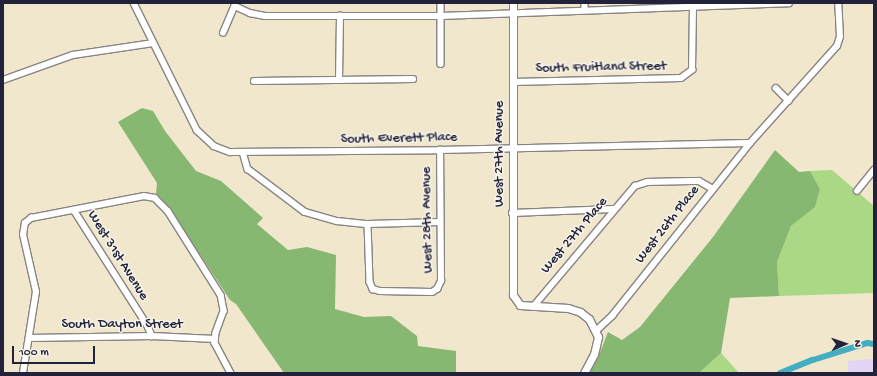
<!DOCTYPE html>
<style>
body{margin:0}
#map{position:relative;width:877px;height:376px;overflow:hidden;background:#f0e7cd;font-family:"Gochi Hand",sans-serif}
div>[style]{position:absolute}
.built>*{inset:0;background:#e1d4f4}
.green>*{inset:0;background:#aad885}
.forest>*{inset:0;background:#87b872}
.canal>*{height:6px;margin:-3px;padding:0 3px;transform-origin:3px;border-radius:3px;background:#43adc2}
.roads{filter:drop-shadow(1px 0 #898484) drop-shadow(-1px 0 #898484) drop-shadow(0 1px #898484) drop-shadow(0 -1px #898484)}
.minor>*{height:5.5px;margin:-2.75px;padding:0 2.75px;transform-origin:2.75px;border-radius:2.75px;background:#fff}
.major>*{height:7px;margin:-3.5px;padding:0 3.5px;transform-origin:3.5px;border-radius:3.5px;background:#fff}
span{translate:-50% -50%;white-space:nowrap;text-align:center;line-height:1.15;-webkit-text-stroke:3px #f7f3e8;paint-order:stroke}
.street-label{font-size:14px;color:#22223b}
.frame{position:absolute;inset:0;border:4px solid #22223b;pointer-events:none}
.north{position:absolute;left:825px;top:324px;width:40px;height:40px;-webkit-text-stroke:3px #f7f3e8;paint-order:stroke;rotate:88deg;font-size:11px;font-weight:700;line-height:16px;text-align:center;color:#22223b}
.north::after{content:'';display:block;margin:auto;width:14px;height:18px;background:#22223b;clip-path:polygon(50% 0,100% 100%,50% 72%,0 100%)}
.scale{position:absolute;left:12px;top:346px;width:83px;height:18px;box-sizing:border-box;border:2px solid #22223b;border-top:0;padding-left:5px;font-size:12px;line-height:14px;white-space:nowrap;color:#22223b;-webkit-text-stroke:3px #f7f3e8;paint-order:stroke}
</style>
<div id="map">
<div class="built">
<div style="clip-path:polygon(874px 359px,874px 373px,848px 373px,848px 361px)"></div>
</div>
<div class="green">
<div style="clip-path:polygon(832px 170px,874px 206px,874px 293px,779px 296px,777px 262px,791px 226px,815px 206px,820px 189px,810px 171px)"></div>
<div style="clip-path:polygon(721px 353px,739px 373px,699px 373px)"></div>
</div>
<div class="forest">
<div style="clip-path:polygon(142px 108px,153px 111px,165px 131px,196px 171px,221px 181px,263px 218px,257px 224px,288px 250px,307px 247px,336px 255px,335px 309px,364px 317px,391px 316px,417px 336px,418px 346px,456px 351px,456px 373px,284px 373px,236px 304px,230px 300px,170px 209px,156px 193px,157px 183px,118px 122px)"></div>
<div style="clip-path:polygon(775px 150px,799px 172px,810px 171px,820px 189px,815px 207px,791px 226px,777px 262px,779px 296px,730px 298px,721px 353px,699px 373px,589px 373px,597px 360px,608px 332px,622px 340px,640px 327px,713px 237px)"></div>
</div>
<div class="canal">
<div style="left:780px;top:373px;width:35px;rotate:-22deg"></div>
<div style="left:813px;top:360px;width:57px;rotate:-17.5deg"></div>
<div style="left:867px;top:343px;width:7px;rotate:8deg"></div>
</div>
<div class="roads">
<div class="minor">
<div style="left:134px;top:3px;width:142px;rotate:63.6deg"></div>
<div style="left:197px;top:130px;width:23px;rotate:43deg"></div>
<div style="left:214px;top:146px;width:17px;rotate:21deg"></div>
<div style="left:230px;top:152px;width:210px;rotate:-0.5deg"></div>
<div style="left:440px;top:150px;width:310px;rotate:-1.3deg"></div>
<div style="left:441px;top:3px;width:61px;rotate:90deg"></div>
<div style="left:585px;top:3px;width:6px;rotate:90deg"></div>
<div style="left:235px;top:6px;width:17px;rotate:25deg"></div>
<div style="left:250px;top:13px;width:15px;rotate:11deg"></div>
<div style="left:265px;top:16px;width:176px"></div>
<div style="left:441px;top:16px;width:348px;rotate:-2.1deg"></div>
<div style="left:223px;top:33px;width:33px;rotate:-67deg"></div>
<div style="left:3px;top:80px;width:74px;rotate:-19.7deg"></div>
<div style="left:73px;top:55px;width:81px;rotate:-8.5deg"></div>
<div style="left:339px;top:80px;width:64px;rotate:-89.1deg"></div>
<div style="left:254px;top:81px;width:159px;rotate:-0.7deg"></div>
<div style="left:513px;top:82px;width:168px;rotate:-1.4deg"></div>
<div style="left:681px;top:78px;width:14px;rotate:-36deg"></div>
<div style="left:692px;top:70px;width:64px;rotate:-89.1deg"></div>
<div style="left:776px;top:88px;width:18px;rotate:45deg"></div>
<div style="left:243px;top:152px;width:18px;rotate:74deg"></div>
<div style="left:248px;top:169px;width:71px;rotate:37deg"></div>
<div style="left:305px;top:212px;width:33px;rotate:16deg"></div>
<div style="left:337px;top:221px;width:31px;rotate:6deg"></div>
<div style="left:368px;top:224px;width:72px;rotate:-1.6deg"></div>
<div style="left:857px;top:191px;width:27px;rotate:-51deg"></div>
<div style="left:74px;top:210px;width:138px;rotate:57.5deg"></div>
<div style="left:148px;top:326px;width:11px;rotate:68deg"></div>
<div style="left:512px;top:213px;width:101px;rotate:-2.3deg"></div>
<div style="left:368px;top:224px;width:58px;rotate:88deg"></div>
<div style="left:370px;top:282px;width:8px;rotate:67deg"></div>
<div style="left:373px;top:289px;width:7px;rotate:16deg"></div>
<div style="left:380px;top:291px;width:52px;rotate:1.1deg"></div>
<div style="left:432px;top:292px;width:6px;rotate:-31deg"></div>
<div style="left:437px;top:289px;width:9px;rotate:-63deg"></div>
<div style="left:441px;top:281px;width:131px;rotate:-90.4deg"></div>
<div style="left:533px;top:307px;width:158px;rotate:-49.9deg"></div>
<div style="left:635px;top:186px;width:13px;rotate:-18deg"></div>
<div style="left:647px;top:182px;width:44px;rotate:-1.3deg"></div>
<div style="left:691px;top:181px;width:8px"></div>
<div style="left:699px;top:181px;width:16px;rotate:30deg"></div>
<div style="left:597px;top:330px;width:21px;rotate:-43deg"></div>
<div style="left:612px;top:316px;width:221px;rotate:-51.4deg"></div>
<div style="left:750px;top:143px;width:130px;rotate:-48.1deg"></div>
<div style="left:837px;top:46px;width:9px;rotate:-72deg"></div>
<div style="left:840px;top:37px;width:34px;rotate:-93deg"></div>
<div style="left:29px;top:338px;width:123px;rotate:-0.9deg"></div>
<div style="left:152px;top:336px;width:63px;rotate:2.7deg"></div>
<div style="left:23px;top:373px;width:82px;rotate:-80.9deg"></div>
<div style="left:36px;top:292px;width:58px;rotate:-102.8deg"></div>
<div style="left:23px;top:235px;width:12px;rotate:-81deg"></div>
<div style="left:25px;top:223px;width:8px;rotate:-40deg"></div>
<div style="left:31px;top:218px;width:115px;rotate:-11deg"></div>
<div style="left:144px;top:196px;width:11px;rotate:10deg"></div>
<div style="left:155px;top:198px;width:18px;rotate:45deg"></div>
<div style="left:168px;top:211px;width:99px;rotate:57.8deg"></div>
<div style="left:221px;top:295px;width:16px;rotate:79deg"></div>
<div style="left:224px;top:311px;width:23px;rotate:110deg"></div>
<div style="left:216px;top:333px;width:10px;rotate:96deg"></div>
<div style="left:215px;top:343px;width:34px;rotate:62deg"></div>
</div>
<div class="major">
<div style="left:513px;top:3px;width:292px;rotate:90deg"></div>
<div style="left:513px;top:295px;width:12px;rotate:55deg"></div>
<div style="left:520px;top:305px;width:48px;rotate:3.6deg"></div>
<div style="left:568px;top:308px;width:13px;rotate:18deg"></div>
<div style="left:580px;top:312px;width:11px;rotate:38deg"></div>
<div style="left:589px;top:319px;width:20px;rotate:63deg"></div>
<div style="left:598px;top:337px;width:17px;rotate:103deg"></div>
<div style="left:594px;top:354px;width:21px;rotate:118deg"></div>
</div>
</div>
<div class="street-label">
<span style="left:601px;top:68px;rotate:-1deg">South Fruitland Street</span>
<span style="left:399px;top:139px;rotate:-1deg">South Everett Place</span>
<span style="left:500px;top:154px;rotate:-90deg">West 27th Avenue</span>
<span style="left:428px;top:220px;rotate:-91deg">West 28th Avenue</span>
<span style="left:668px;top:225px;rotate:-52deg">West 26th Place</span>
<span style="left:575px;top:236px;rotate:-50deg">West 27th Place</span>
<span style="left:117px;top:256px;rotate:58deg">West 31st Avenue</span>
<span style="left:122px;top:325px">South Dayton Street</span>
</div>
<div class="frame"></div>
<div class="north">N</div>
<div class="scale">100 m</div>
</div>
